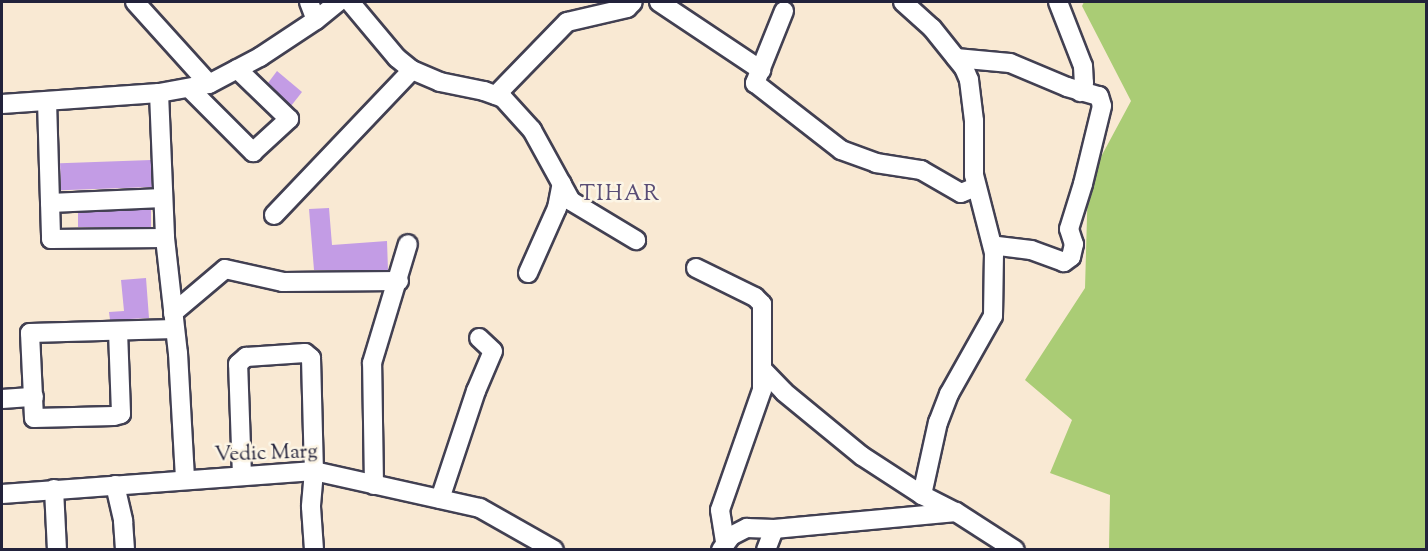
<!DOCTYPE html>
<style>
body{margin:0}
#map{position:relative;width:1428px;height:551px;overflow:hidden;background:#f9e9d3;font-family:"Sorts Mill Goudy",serif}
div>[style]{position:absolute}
.green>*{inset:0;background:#aacc75}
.building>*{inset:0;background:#c39ce5;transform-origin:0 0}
.roads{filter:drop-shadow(2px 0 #424052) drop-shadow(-2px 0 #424052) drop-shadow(0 2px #424052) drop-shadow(0 -2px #424052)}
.minor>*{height:18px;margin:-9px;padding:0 9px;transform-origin:9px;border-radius:9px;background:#fff}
span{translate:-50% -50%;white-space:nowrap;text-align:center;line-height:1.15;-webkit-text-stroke:5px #fcf5e5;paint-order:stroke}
.street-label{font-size:21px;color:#22223b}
.neighbourhood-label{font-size:22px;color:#5a4d76;letter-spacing:1.5px}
.frame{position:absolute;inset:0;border:3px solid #22223b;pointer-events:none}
</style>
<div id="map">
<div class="green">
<div style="clip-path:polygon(1084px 2px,1426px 2px,1426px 549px,1109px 549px,1110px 495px,1050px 473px,1072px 420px,1025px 380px,1085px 288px,1088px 181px,1131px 101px,1082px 6px)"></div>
</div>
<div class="building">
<div style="clip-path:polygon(277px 71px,302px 92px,291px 106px,268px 83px)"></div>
<div style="left:151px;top:160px;width:27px;height:91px;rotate:88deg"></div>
<div style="clip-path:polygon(329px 208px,332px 245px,387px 241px,388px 270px,314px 270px,309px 209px)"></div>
<div style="left:151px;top:210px;width:17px;height:73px;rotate:90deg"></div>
<div style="clip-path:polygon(146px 278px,149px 318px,110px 320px,109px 312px,124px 311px,121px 280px)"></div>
</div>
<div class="roads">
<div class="minor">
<div style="left:135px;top:2px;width:110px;rotate:47.9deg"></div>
<div style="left:309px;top:2px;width:19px;rotate:69deg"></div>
<div style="left:350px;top:2px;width:73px;rotate:50deg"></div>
<div style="left:397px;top:58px;width:19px;rotate:39deg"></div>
<div style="left:412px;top:70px;width:30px;rotate:23deg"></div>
<div style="left:440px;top:82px;width:45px;rotate:11.6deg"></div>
<div style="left:484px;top:91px;width:20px;rotate:20deg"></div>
<div style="left:503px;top:98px;width:43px;rotate:47.8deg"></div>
<div style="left:532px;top:130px;width:81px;rotate:61.2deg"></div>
<div style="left:571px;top:201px;width:76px;rotate:31deg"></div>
<div style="left:659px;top:2px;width:123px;rotate:33.7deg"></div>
<div style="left:903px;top:2px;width:39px;rotate:42deg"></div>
<div style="left:932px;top:28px;width:51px;rotate:51.3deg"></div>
<div style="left:964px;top:68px;width:13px;rotate:67deg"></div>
<div style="left:969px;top:80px;width:41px;rotate:83deg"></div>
<div style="left:974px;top:121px;width:54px;rotate:90deg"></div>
<div style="left:974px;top:175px;width:81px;rotate:75.6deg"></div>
<div style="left:994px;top:253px;width:63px;rotate:90.9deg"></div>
<div style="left:993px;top:316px;width:90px;rotate:119.4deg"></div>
<div style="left:949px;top:394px;width:30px;rotate:111deg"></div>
<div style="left:938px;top:422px;width:75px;rotate:102.4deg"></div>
<div style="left:922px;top:495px;width:38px;rotate:27deg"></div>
<div style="left:1058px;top:2px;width:69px;rotate:68.7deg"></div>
<div style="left:1083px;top:66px;width:17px;rotate:87deg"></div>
<div style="left:1084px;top:83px;width:10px;rotate:114deg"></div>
<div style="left:784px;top:11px;width:78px;rotate:111.9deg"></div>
<div style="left:755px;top:83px;width:109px;rotate:37.9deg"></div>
<div style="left:841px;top:150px;width:37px;rotate:20deg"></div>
<div style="left:876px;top:163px;width:46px;rotate:8.8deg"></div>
<div style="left:921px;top:170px;width:46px;rotate:29.9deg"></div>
<div style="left:961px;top:193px;width:16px;rotate:-22deg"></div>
<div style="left:956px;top:58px;width:54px;rotate:5.3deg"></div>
<div style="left:1010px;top:63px;width:62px;rotate:22.8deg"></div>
<div style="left:1067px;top:87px;width:33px;rotate:16deg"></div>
<div style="left:1099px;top:96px;width:10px;rotate:73deg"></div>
<div style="left:1102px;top:106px;width:80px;rotate:103.7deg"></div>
<div style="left:1083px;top:184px;width:47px;rotate:107.3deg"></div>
<div style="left:1069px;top:229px;width:16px;rotate:72deg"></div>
<div style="left:1074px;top:244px;width:13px;rotate:103deg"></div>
<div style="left:1071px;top:257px;width:9px;rotate:144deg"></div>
<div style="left:1064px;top:262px;width:35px;rotate:-160deg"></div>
<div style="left:1031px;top:250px;width:38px;rotate:-173deg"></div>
<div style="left:189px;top:88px;width:91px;rotate:45deg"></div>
<div style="left:253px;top:152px;width:49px;rotate:-42.5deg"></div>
<div style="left:289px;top:119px;width:72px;rotate:-136.1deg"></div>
<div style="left:159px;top:93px;width:145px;rotate:87.6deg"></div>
<div style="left:165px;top:238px;width:116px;rotate:83.6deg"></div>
<div style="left:178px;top:353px;width:127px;rotate:86.8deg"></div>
<div style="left:496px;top:95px;width:102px;rotate:-45.8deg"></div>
<div style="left:567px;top:22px;width:62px;rotate:-13.1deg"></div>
<div style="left:627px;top:8px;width:8px;rotate:-45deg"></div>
<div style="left:47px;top:101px;width:138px;rotate:88.3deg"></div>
<div style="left:51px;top:239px;width:114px;rotate:-0.5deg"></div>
<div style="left:2px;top:104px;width:157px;rotate:-4deg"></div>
<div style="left:159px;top:93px;width:51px;rotate:-10.2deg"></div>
<div style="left:209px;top:84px;width:58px;rotate:-27.9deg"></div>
<div style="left:260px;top:57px;width:67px;rotate:-33.5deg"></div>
<div style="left:316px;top:20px;width:28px;rotate:-39deg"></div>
<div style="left:50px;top:203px;width:113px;rotate:-2.5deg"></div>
<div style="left:274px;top:215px;width:200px;rotate:-46.4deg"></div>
<div style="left:696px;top:268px;width:66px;rotate:26.2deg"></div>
<div style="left:755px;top:297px;width:10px;rotate:45deg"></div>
<div style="left:762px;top:304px;width:86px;rotate:90deg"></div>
<div style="left:762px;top:390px;width:127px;rotate:109.3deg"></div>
<div style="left:720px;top:510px;width:31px;rotate:81deg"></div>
<div style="left:528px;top:273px;width:71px;rotate:-66deg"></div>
<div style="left:557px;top:208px;width:25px;rotate:-79deg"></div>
<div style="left:173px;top:313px;width:68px;rotate:-40.2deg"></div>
<div style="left:225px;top:269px;width:59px;rotate:12.6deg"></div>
<div style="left:283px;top:282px;width:116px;rotate:-0.5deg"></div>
<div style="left:118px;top:331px;width:83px;rotate:87.9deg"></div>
<div style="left:121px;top:414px;width:7px;rotate:164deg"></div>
<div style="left:114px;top:416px;width:80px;rotate:178.6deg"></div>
<div style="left:34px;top:418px;width:85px;rotate:-92.7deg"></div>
<div style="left:30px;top:333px;width:145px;rotate:-1.6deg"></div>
<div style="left:763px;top:370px;width:30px;rotate:46deg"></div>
<div style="left:784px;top:392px;width:101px;rotate:39.4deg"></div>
<div style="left:862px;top:456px;width:72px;rotate:33deg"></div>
<div style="left:2px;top:399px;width:32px;rotate:-4deg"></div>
<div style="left:242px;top:476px;width:112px;rotate:-92deg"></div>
<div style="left:238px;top:364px;width:11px;rotate:-41deg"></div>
<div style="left:246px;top:357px;width:59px;rotate:-3.9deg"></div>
<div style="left:305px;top:353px;width:8px;rotate:40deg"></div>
<div style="left:311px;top:358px;width:113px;rotate:88.5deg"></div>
<div style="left:314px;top:471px;width:36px;rotate:95deg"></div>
<div style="left:311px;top:507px;width:43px;rotate:86deg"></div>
<div style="left:115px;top:485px;width:37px;rotate:77deg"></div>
<div style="left:123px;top:521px;width:29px;rotate:86deg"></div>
<div style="left:374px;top:485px;width:122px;rotate:-90.9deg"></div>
<div style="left:372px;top:363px;width:124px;rotate:-73.2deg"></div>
<div style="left:54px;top:489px;width:61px;rotate:87.2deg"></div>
<div style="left:2px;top:494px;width:313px;rotate:-4.2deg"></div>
<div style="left:314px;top:471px;width:170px;rotate:12.6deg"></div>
<div style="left:480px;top:508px;width:85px;rotate:29.6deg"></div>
<div style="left:440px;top:499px;width:114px;rotate:-71.6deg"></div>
<div style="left:476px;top:391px;width:43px;rotate:-67deg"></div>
<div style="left:493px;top:351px;width:19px;rotate:-137deg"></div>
<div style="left:721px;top:550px;width:17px;rotate:-54deg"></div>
<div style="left:731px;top:536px;width:18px;rotate:-27deg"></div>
<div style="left:747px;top:528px;width:27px;rotate:2deg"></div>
<div style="left:774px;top:529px;width:183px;rotate:-5.3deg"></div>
<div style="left:956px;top:512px;width:70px;rotate:32.8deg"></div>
<div style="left:766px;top:550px;width:22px;rotate:-69deg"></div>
</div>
</div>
<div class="street-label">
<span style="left:266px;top:454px;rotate:-2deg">Vedic Marg</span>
</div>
<div class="neighbourhood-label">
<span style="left:620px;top:196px">TIHAR</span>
</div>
<div class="frame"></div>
</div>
